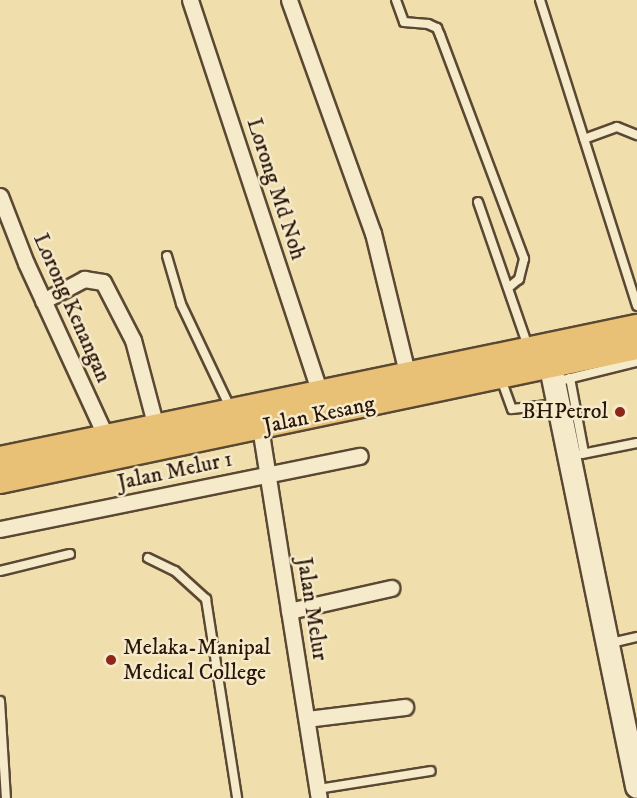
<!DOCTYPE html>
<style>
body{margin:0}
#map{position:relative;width:637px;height:798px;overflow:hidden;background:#f0dfad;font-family:"IM FELL DW Pica",serif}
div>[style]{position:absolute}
.roads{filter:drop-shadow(2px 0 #5b4833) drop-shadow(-2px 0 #5b4833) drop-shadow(0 2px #5b4833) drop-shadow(0 -2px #5b4833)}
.lane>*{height:8px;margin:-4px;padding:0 4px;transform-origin:4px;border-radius:4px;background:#f5eaca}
.street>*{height:15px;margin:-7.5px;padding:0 7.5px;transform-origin:7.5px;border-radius:7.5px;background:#f5eaca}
.secondary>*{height:22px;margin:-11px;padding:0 11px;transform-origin:11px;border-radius:11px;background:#f5eaca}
.primary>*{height:24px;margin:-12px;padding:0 12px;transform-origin:12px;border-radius:12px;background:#e8c076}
.dots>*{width:16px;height:16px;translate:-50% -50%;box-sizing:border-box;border:3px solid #f5eaca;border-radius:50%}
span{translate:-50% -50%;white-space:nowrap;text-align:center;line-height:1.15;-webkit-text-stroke:5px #f5eaca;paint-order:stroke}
.street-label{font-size:22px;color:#29150a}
.poi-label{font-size:22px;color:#29150a}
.right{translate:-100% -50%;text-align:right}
.left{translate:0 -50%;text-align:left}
</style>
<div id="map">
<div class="roads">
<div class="lane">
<div style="left:396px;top:0;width:23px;rotate:70deg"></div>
<div style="left:404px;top:22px;width:24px;rotate:5deg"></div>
<div style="left:428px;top:24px;width:10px;rotate:24deg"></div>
<div style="left:437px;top:28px;width:8px;rotate:67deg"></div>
<div style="left:440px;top:35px;width:239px;rotate:69.4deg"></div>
<div style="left:524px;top:259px;width:21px;rotate:104deg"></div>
<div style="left:519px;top:279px;width:14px;rotate:141deg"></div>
<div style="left:540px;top:0;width:321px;rotate:72.4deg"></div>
<div style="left:584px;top:139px;width:35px;rotate:-20deg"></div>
<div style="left:617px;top:127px;width:22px;rotate:22deg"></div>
<div style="left:478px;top:202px;width:152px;rotate:70.9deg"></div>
<div style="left:167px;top:256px;width:50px;rotate:73.7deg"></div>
<div style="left:181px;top:304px;width:114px;rotate:64.6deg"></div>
<div style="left:570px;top:378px;width:76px;rotate:79.4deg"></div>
<div style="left:501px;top:379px;width:32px;rotate:70deg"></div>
<div style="left:512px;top:409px;width:45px;rotate:-6.3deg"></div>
<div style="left:555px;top:382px;width:83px;rotate:-13.9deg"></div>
<div style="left:582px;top:454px;width:56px;rotate:-11.3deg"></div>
<div style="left:148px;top:558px;width:30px;rotate:26deg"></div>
<div style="left:175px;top:571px;width:42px;rotate:42.1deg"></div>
<div style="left:206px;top:599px;width:201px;rotate:81.1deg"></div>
<div style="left:0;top:571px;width:72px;rotate:-13.7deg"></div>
<div style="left:611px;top:643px;width:27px;rotate:-13deg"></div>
<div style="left:0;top:701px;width:97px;rotate:86.5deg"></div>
<div style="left:318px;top:789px;width:114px;rotate:-9.1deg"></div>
</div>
<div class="street">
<div style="left:190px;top:0;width:413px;rotate:71.7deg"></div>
<div style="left:289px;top:0;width:248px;rotate:70.2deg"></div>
<div style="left:373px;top:233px;width:144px;rotate:76.3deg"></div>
<div style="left:0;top:196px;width:72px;rotate:68.8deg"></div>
<div style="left:26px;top:263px;width:192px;rotate:65.3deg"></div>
<div style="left:43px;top:301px;width:47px;rotate:-28.2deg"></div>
<div style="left:84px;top:279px;width:19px;rotate:9deg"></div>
<div style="left:103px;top:282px;width:65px;rotate:62.7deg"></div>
<div style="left:133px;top:340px;width:90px;rotate:75.2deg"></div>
<div style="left:260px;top:427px;width:376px;rotate:81deg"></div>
<div style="left:0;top:529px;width:367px;rotate:-11.5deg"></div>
<div style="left:289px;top:611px;width:105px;rotate:-12.7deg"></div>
<div style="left:307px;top:719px;width:99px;rotate:-7deg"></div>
</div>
<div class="secondary">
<div style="left:547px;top:348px;width:448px;rotate:78.4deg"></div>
</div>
<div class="primary">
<div style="left:0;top:459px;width:651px;rotate:-11.71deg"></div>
<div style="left:0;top:481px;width:651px;rotate:-11.88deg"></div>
</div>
</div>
<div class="dots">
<div style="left:620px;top:412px;background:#8f2418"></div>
<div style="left:111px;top:660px;background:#8f2418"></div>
</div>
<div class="street-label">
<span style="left:276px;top:189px;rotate:72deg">Lorong Md Noh</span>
<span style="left:72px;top:308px;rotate:66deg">Lorong Kenangan</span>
<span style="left:319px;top:415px;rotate:-12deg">Jalan Kesang</span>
<span style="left:175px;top:471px;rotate:-12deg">Jalan Melur 1</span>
<span style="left:312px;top:609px;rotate:81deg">Jalan Melur</span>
</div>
<div class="poi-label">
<span class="right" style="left:608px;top:412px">BHPetrol</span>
<span class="left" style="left:123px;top:660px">Melaka-Manipal<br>Medical College</span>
</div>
</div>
